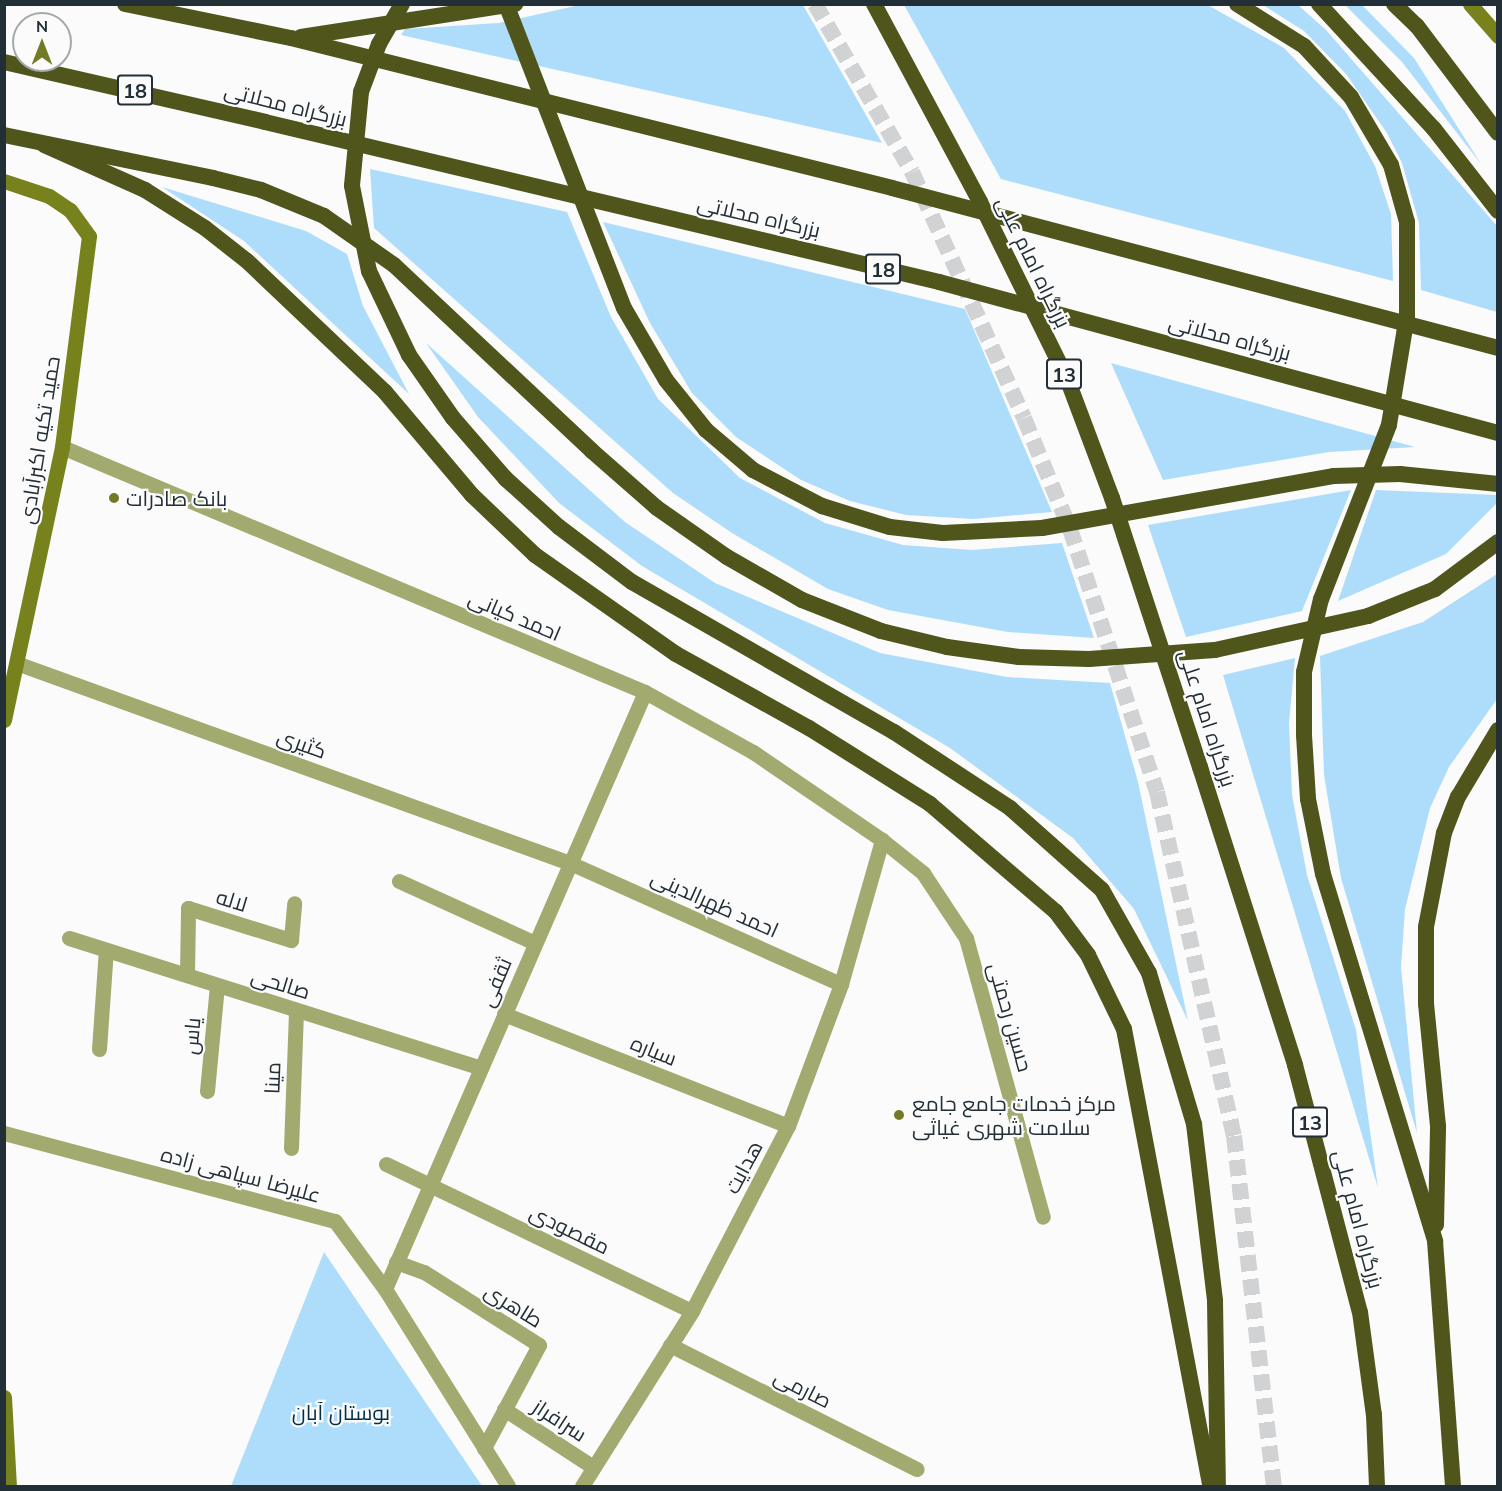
<!DOCTYPE html>
<meta charset="utf-8">
<style>
body{margin:0}
#map{position:relative;width:1502px;height:1491px;overflow:hidden;background:#fbfbfb;font-family:Mulish,Cairo,sans-serif}
div>[style]{position:absolute}
.green>*{inset:0;background:#adddfb}
.trunk-tunnel>*{height:16px;margin-top:-8px;transform-origin:0;background:repeating-linear-gradient(90deg,#d0d2d4 0 16px,transparent 0 24px)}
.minor>*{height:15px;margin:-7.5px;padding:0 7.5px;transform-origin:7.5px;border-radius:7.5px;background:#a2aa70}
.secondary>*{height:15px;margin:-7.5px;padding:0 7.5px;transform-origin:7.5px;border-radius:7.5px;background:#78821d}
.trunk>*{height:16px;margin:-8px;padding:0 8px;transform-origin:8px;border-radius:8px;background:#4f551b}
.trunk-bridge>*{height:16px;margin:-8px;padding:0 8px;transform-origin:8px;border-radius:8px;background:#4f551b}
.dots>*{width:16px;height:16px;translate:-50% -50%;box-sizing:border-box;border:3px solid #fbfbfb;border-radius:50%}
span{translate:-50% -50%;white-space:nowrap;text-align:center;line-height:1.15;-webkit-text-stroke:4.5px #fbfbfb;paint-order:stroke}
.shield-label span{padding:2px 4px;background:#fbfbfb;border:2px solid;border-radius:4px;-webkit-text-stroke-width:0}
.shield-label{font-size:20px;color:#232f37;font-weight:700}
.street-label{font-size:21px;color:#232f37}
.poi-label{font-size:21px;color:#232f37}
.left{translate:0 -50%;text-align:left}
.park-label{font-size:21px;color:#042f44}
.frame{position:absolute;inset:0;border:6px solid #232f37;pointer-events:none}
.north{position:absolute;left:12px;top:12px;width:60px;height:60px;box-sizing:border-box;background:#fbfbfb;border:2px solid #a5a9ad;border-radius:50%;rotate:0deg;font-size:16px;font-weight:700;line-height:24px;text-align:center;color:#232f37}
.north::after{content:'';display:block;margin:auto;width:21px;height:27px;background:#727a25;clip-path:polygon(50% 0,100% 100%,50% 72%,0 100%)}
</style>
<div id="map">
<div class="green">
<div style="clip-path:polygon(1206px 4px,1284px 48px,1345px 111px,1375px 166px,1391px 214px,1393px 281px,1001px 179px,904px 5px)"></div>
<div style="clip-path:polygon(580px 5px,803px 5px,882px 143px,401px 35px,405px 29px,499px 23px)"></div>
<div style="clip-path:polygon(1263px 5px,1298px 5px,1326px 30px,1497px 226px,1497px 312px,1421px 290px,1419px 223px,1402px 163px,1387px 133px,1346px 74px,1304px 31px)"></div>
<div style="clip-path:polygon(1345px 5px,1362px 5px,1414px 58px,1481px 164px,1402px 62px)"></div>
<div style="clip-path:polygon(370px 169px,567px 212px,611px 317px,658px 399px,740px 478px,825px 523px,903px 545px,972px 550px,1062px 543px,1094px 638px,1008px 632px,888px 610px,828px 589px,732px 533px,673px 493px,374px 228px)"></div>
<div style="clip-path:polygon(162px 187px,306px 231px,347px 254px,363px 306px,409px 394px,244px 241px)"></div>
<div style="clip-path:polygon(603px 222px,965px 309px,1052px 512px,973px 519px,906px 515px,850px 501px,801px 480px,736px 437px,692px 393px,650px 323px)"></div>
<div style="clip-path:polygon(426px 343px,625px 522px,715px 583px,880px 653px,1007px 677px,1110px 683px,1138px 782px,1188px 1021px,1134px 909px,1073px 838px,950px 748px,642px 566px,559px 503px,478px 417px)"></div>
<div style="clip-path:polygon(1111px 363px,1415px 447px,1329px 452px,1163px 480px)"></div>
<div style="clip-path:polygon(1351px 490px,1302px 611px,1186px 637px,1148px 525px)"></div>
<div style="clip-path:polygon(1376px 490px,1497px 495px,1497px 503px,1446px 554px,1338px 601px)"></div>
<div style="clip-path:polygon(1497px 574px,1497px 699px,1449px 767px,1430px 808px,1405px 909px,1401px 967px,1417px 1133px,1341px 878px,1324px 775px,1320px 656px,1423px 622px)"></div>
<div style="clip-path:polygon(1295px 658px,1289px 723px,1292px 795px,1307px 875px,1356px 1030px,1378px 1188px,1223px 675px)"></div>
<div style="clip-path:polygon(324px 1252px,482px 1486px,231px 1486px)"></div>
</div>
<div class="trunk-tunnel">
<div style="left:815px;top:4px;width:194px;rotate:60deg"></div>
<div style="left:912px;top:172px;width:270px;rotate:65.5deg"></div>
<div style="left:1024px;top:418px;width:120px;rotate:67.5deg"></div>
<div style="left:1070px;top:529px;width:277px;rotate:71.7deg"></div>
<div style="left:1157px;top:792px;width:353px;rotate:77.4deg"></div>
<div style="left:1234px;top:1136px;width:352px;rotate:83.5deg"></div>
</div>
<div class="minor">
<div style="left:62px;top:447px;width:632px;rotate:22.79deg"></div>
<div style="left:645px;top:692px;width:124px;rotate:29.1deg"></div>
<div style="left:753px;top:752px;width:156px;rotate:34.3deg"></div>
<div style="left:882px;top:840px;width:53px;rotate:38.8deg"></div>
<div style="left:923px;top:873px;width:78px;rotate:56.5deg"></div>
<div style="left:966px;top:938px;width:289px;rotate:74.6deg"></div>
<div style="left:19px;top:664px;width:586px;rotate:19.86deg"></div>
<div style="left:570px;top:863px;width:297px;rotate:24.1deg"></div>
<div style="left:399px;top:881px;width:149px;rotate:24.5deg"></div>
<div style="left:69px;top:938px;width:432px;rotate:17.5deg"></div>
<div style="left:187px;top:975px;width:67px;rotate:-89.1deg"></div>
<div style="left:188px;top:908px;width:108px;rotate:17.3deg"></div>
<div style="left:291px;top:940px;width:37px;rotate:-85deg"></div>
<div style="left:504px;top:1014px;width:305px;rotate:21.5deg"></div>
<div style="left:99px;top:1049px;width:99px;rotate:-86deg"></div>
<div style="left:207px;top:1091px;width:106px;rotate:-84.6deg"></div>
<div style="left:4px;top:1133px;width:342px;rotate:14.9deg"></div>
<div style="left:335px;top:1221px;width:84px;rotate:53.7deg"></div>
<div style="left:385px;top:1289px;width:232px;rotate:58deg"></div>
<div style="left:291px;top:1148px;width:138px;rotate:-87.9deg"></div>
<div style="left:386px;top:1164px;width:339px;rotate:25.7deg"></div>
<div style="left:396px;top:1262px;width:30px;rotate:20deg"></div>
<div style="left:424px;top:1272px;width:136px;rotate:32.4deg"></div>
<div style="left:539px;top:1345px;width:117px;rotate:118.1deg"></div>
<div style="left:385px;top:1289px;width:651px;rotate:-66.47deg"></div>
<div style="left:670px;top:1345px;width:276px;rotate:26.7deg"></div>
<div style="left:504px;top:1409px;width:106px;rotate:33.1deg"></div>
<div style="left:582px;top:1486px;width:207px;rotate:-57.8deg"></div>
<div style="left:692px;top:1311px;width:208px;rotate:-62.6deg"></div>
<div style="left:788px;top:1126px;width:152px;rotate:-69.5deg"></div>
<div style="left:841px;top:984px;width:150px;rotate:-74.1deg"></div>
</div>
<div class="secondary">
<div style="left:1470px;top:4px;width:43px;rotate:48.8deg"></div>
<div style="left:4px;top:181px;width:47px;rotate:18.4deg"></div>
<div style="left:49px;top:196px;width:25px;rotate:34deg"></div>
<div style="left:70px;top:210px;width:32px;rotate:54deg"></div>
<div style="left:89px;top:236px;width:213px;rotate:97.3deg"></div>
<div style="left:62px;top:447px;width:279px;rotate:102deg"></div>
<div style="left:4px;top:1397px;width:89px;rotate:86.8deg"></div>
</div>
<div class="trunk">
<div style="left:125px;top:4px;width:169px;rotate:11.6deg"></div>
<div style="left:506px;top:4px;width:326px;rotate:68.8deg"></div>
<div style="left:624px;top:308px;width:83px;rotate:59.7deg"></div>
<div style="left:666px;top:380px;width:64px;rotate:51.3deg"></div>
<div style="left:706px;top:430px;width:62px;rotate:40.4deg"></div>
<div style="left:753px;top:470px;width:78px;rotate:27.6deg"></div>
<div style="left:822px;top:506px;width:71px;rotate:17.2deg"></div>
<div style="left:890px;top:527px;width:53px;rotate:6.5deg"></div>
<div style="left:1237px;top:4px;width:79px;rotate:32.1deg"></div>
<div style="left:1304px;top:46px;width:69px;rotate:47.3deg"></div>
<div style="left:1351px;top:97px;width:79px;rotate:59.5deg"></div>
<div style="left:1391px;top:165px;width:59px;rotate:74.3deg"></div>
<div style="left:1407px;top:222px;width:94px;rotate:90deg"></div>
<div style="left:1407px;top:316px;width:110px;rotate:99.4deg"></div>
<div style="left:1389px;top:425px;width:187px;rotate:111.3deg"></div>
<div style="left:1321px;top:599px;width:75px;rotate:103.1deg"></div>
<div style="left:1304px;top:672px;width:63px;rotate:90deg"></div>
<div style="left:1304px;top:735px;width:64px;rotate:86.4deg"></div>
<div style="left:1308px;top:799px;width:76px;rotate:78.7deg"></div>
<div style="left:1323px;top:874px;width:384px;rotate:73deg"></div>
<div style="left:1435px;top:1241px;width:246px;rotate:85.8deg"></div>
<div style="left:1319px;top:4px;width:170px;rotate:47.4deg"></div>
<div style="left:1434px;top:129px;width:104px;rotate:52deg"></div>
<div style="left:1394px;top:4px;width:32px;rotate:44deg"></div>
<div style="left:1417px;top:26px;width:134px;rotate:52.9deg"></div>
<div style="left:4px;top:62px;width:268px;rotate:12.9deg"></div>
<div style="left:4px;top:135px;width:213px;rotate:11.6deg"></div>
<div style="left:213px;top:178px;width:49px;rotate:14deg"></div>
<div style="left:261px;top:190px;width:68px;rotate:22.4deg"></div>
<div style="left:324px;top:216px;width:85px;rotate:35deg"></div>
<div style="left:394px;top:265px;width:272px;rotate:43.2deg"></div>
<div style="left:592px;top:451px;width:86px;rotate:41.2deg"></div>
<div style="left:657px;top:508px;width:85px;rotate:35deg"></div>
<div style="left:727px;top:557px;width:86px;rotate:29.8deg"></div>
<div style="left:802px;top:600px;width:85px;rotate:21.4deg"></div>
<div style="left:881px;top:631px;width:68px;rotate:13.6deg"></div>
<div style="left:44px;top:145px;width:111px;rotate:24deg"></div>
<div style="left:145px;top:190px;width:71px;rotate:32.3deg"></div>
<div style="left:205px;top:228px;width:53px;rotate:38.2deg"></div>
<div style="left:247px;top:261px;width:190px;rotate:43.5deg"></div>
<div style="left:385px;top:392px;width:135px;rotate:49.8deg"></div>
<div style="left:472px;top:495px;width:87px;rotate:43.6deg"></div>
<div style="left:535px;top:555px;width:172px;rotate:35.1deg"></div>
<div style="left:676px;top:654px;width:152px;rotate:29.1deg"></div>
<div style="left:809px;top:728px;width:143px;rotate:32.1deg"></div>
<div style="left:930px;top:804px;width:166px;rotate:40.6deg"></div>
<div style="left:1056px;top:912px;width:54px;rotate:53.3deg"></div>
<div style="left:1088px;top:955px;width:82px;rotate:64.1deg"></div>
<div style="left:1124px;top:1029px;width:465px;rotate:79.3deg"></div>
<div style="left:409px;top:355px;width:77px;rotate:55.1deg"></div>
<div style="left:453px;top:418px;width:81px;rotate:49deg"></div>
<div style="left:506px;top:479px;width:72px;rotate:42.2deg"></div>
<div style="left:559px;top:527px;width:91px;rotate:37deg"></div>
<div style="left:632px;top:582px;width:302px;rotate:29.8deg"></div>
<div style="left:894px;top:732px;width:139px;rotate:33.2deg"></div>
<div style="left:1010px;top:808px;width:123px;rotate:41.7deg"></div>
<div style="left:1102px;top:890px;width:95px;rotate:60.5deg"></div>
<div style="left:1149px;top:973px;width:158px;rotate:73.4deg"></div>
<div style="left:1194px;top:1124px;width:178px;rotate:83.2deg"></div>
<div style="left:1215px;top:1301px;width:185px;rotate:89.1deg"></div>
<div style="left:1435px;top:589px;width:79px;rotate:-36.7deg"></div>
<div style="left:1200px;top:767px;width:313px;rotate:72.3deg"></div>
<div style="left:1295px;top:1065px;width:255px;rotate:75.3deg"></div>
<div style="left:1360px;top:1312px;width:104px;rotate:82.3deg"></div>
<div style="left:1374px;top:1415px;width:71px;rotate:87.6deg"></div>
<div style="left:1436px;top:1225px;width:99px;rotate:-88.8deg"></div>
<div style="left:1438px;top:1126px;width:123px;rotate:-95.6deg"></div>
<div style="left:1426px;top:1004px;width:77px;rotate:-90deg"></div>
<div style="left:1426px;top:927px;width:96px;rotate:-79.2deg"></div>
<div style="left:1444px;top:833px;width:39px;rotate:-69deg"></div>
<div style="left:1458px;top:797px;width:78px;rotate:-59.2deg"></div>
</div>
<div class="trunk-bridge">
<div style="left:402px;top:4px;width:46px;rotate:119.9deg"></div>
<div style="left:379px;top:44px;width:51px;rotate:110.6deg"></div>
<div style="left:361px;top:92px;width:94px;rotate:95.5deg"></div>
<div style="left:352px;top:186px;width:87px;rotate:78.7deg"></div>
<div style="left:369px;top:271px;width:93px;rotate:64.5deg"></div>
<div style="left:874px;top:4px;width:225px;rotate:61.8deg"></div>
<div style="left:980px;top:202px;width:199px;rotate:63.8deg"></div>
<div style="left:1068px;top:381px;width:125px;rotate:69.4deg"></div>
<div style="left:1112px;top:498px;width:283px;rotate:71.9deg"></div>
<div style="left:301px;top:37px;width:217px;rotate:-8.8deg"></div>
<div style="left:291px;top:38px;width:619px;rotate:14.01deg"></div>
<div style="left:892px;top:188px;width:627px;rotate:14.79deg"></div>
<div style="left:265px;top:122px;width:693px;rotate:13.35deg"></div>
<div style="left:939px;top:282px;width:579px;rotate:15.12deg"></div>
<div style="left:943px;top:533px;width:99px;rotate:-2.9deg"></div>
<div style="left:1042px;top:528px;width:297px;rotate:-10.1deg"></div>
<div style="left:1334px;top:476px;width:66px;rotate:-1.7deg"></div>
<div style="left:1400px;top:474px;width:99px;rotate:5.8deg"></div>
<div style="left:947px;top:647px;width:73px;rotate:7.9deg"></div>
<div style="left:1019px;top:657px;width:70px;rotate:1.6deg"></div>
<div style="left:1089px;top:659px;width:126px;rotate:-4.1deg"></div>
<div style="left:1215px;top:650px;width:157px;rotate:-12.5deg"></div>
<div style="left:1368px;top:616px;width:72px;rotate:-21.9deg"></div>
</div>
<div class="dots">
<div style="left:114px;top:498px;background:#727a25"></div>
<div style="left:899px;top:1115px;background:#727a25"></div>
</div>
<div class="shield-label">
<span style="left:135px;top:90px">18</span>
<span style="left:883px;top:269px">18</span>
<span style="left:1064px;top:374px">13</span>
<span style="left:1310px;top:1122px">13</span>
</div>
<div class="street-label">
<span style="left:286px;top:104px;rotate:14deg">بزرگراه محلاتی</span>
<span style="left:759px;top:216px;rotate:13deg">بزرگراه محلاتی</span>
<span style="left:1034px;top:262px;rotate:64deg">بزرگراه امام علی</span>
<span style="left:1230px;top:337px;rotate:15deg">بزرگراه محلاتی</span>
<span style="left:39px;top:440px;rotate:-81deg">حمید تکیه اکبرآبادی</span>
<span style="left:515px;top:615px;rotate:23deg">احمد کیانی</span>
<span style="left:1208px;top:718px;rotate:72deg">بزرگراه امام علی</span>
<span style="left:302px;top:743px;rotate:20deg">کثیری</span>
<span style="left:232px;top:900px;rotate:17deg">لاله</span>
<span style="left:715px;top:903px;rotate:24deg">احمد ظهرالدینی</span>
<span style="left:495px;top:982px;rotate:-67deg">ثقفی</span>
<span style="left:281px;top:983px;rotate:17deg">صالحی</span>
<span style="left:1011px;top:1017px;rotate:74deg">حسین رحمتی</span>
<span style="left:191px;top:1036px;rotate:-85deg">یاس</span>
<span style="left:654px;top:1050px;rotate:22deg">سیاره</span>
<span style="left:272px;top:1078px;rotate:-88deg">مینا</span>
<span style="left:743px;top:1167px;rotate:-62deg">هدایت</span>
<span style="left:241px;top:1174px;rotate:15deg">علیرضا سپاهی زاده</span>
<span style="left:1359px;top:1219px;rotate:75deg">بزرگراه امام علی</span>
<span style="left:570px;top:1229px;rotate:26deg">مقصودی</span>
<span style="left:514px;top:1305px;rotate:32deg">طاهری</span>
<span style="left:803px;top:1388px;rotate:27deg">صارمی</span>
<span style="left:560px;top:1420px;rotate:33deg">سرافراز</span>
</div>
<div class="poi-label">
<span class="left" style="left:126px;top:498px">بانک صادرات</span>
<span class="left" style="left:912px;top:1115px">مرکز خدمات جامع جامع<br>سلامت شهری غیاثی</span>
</div>
<div class="park-label">
<span style="left:341px;top:1412px">بوستان آبان</span>
</div>
<div class="frame"></div>
<div class="north">N</div>
</div>
